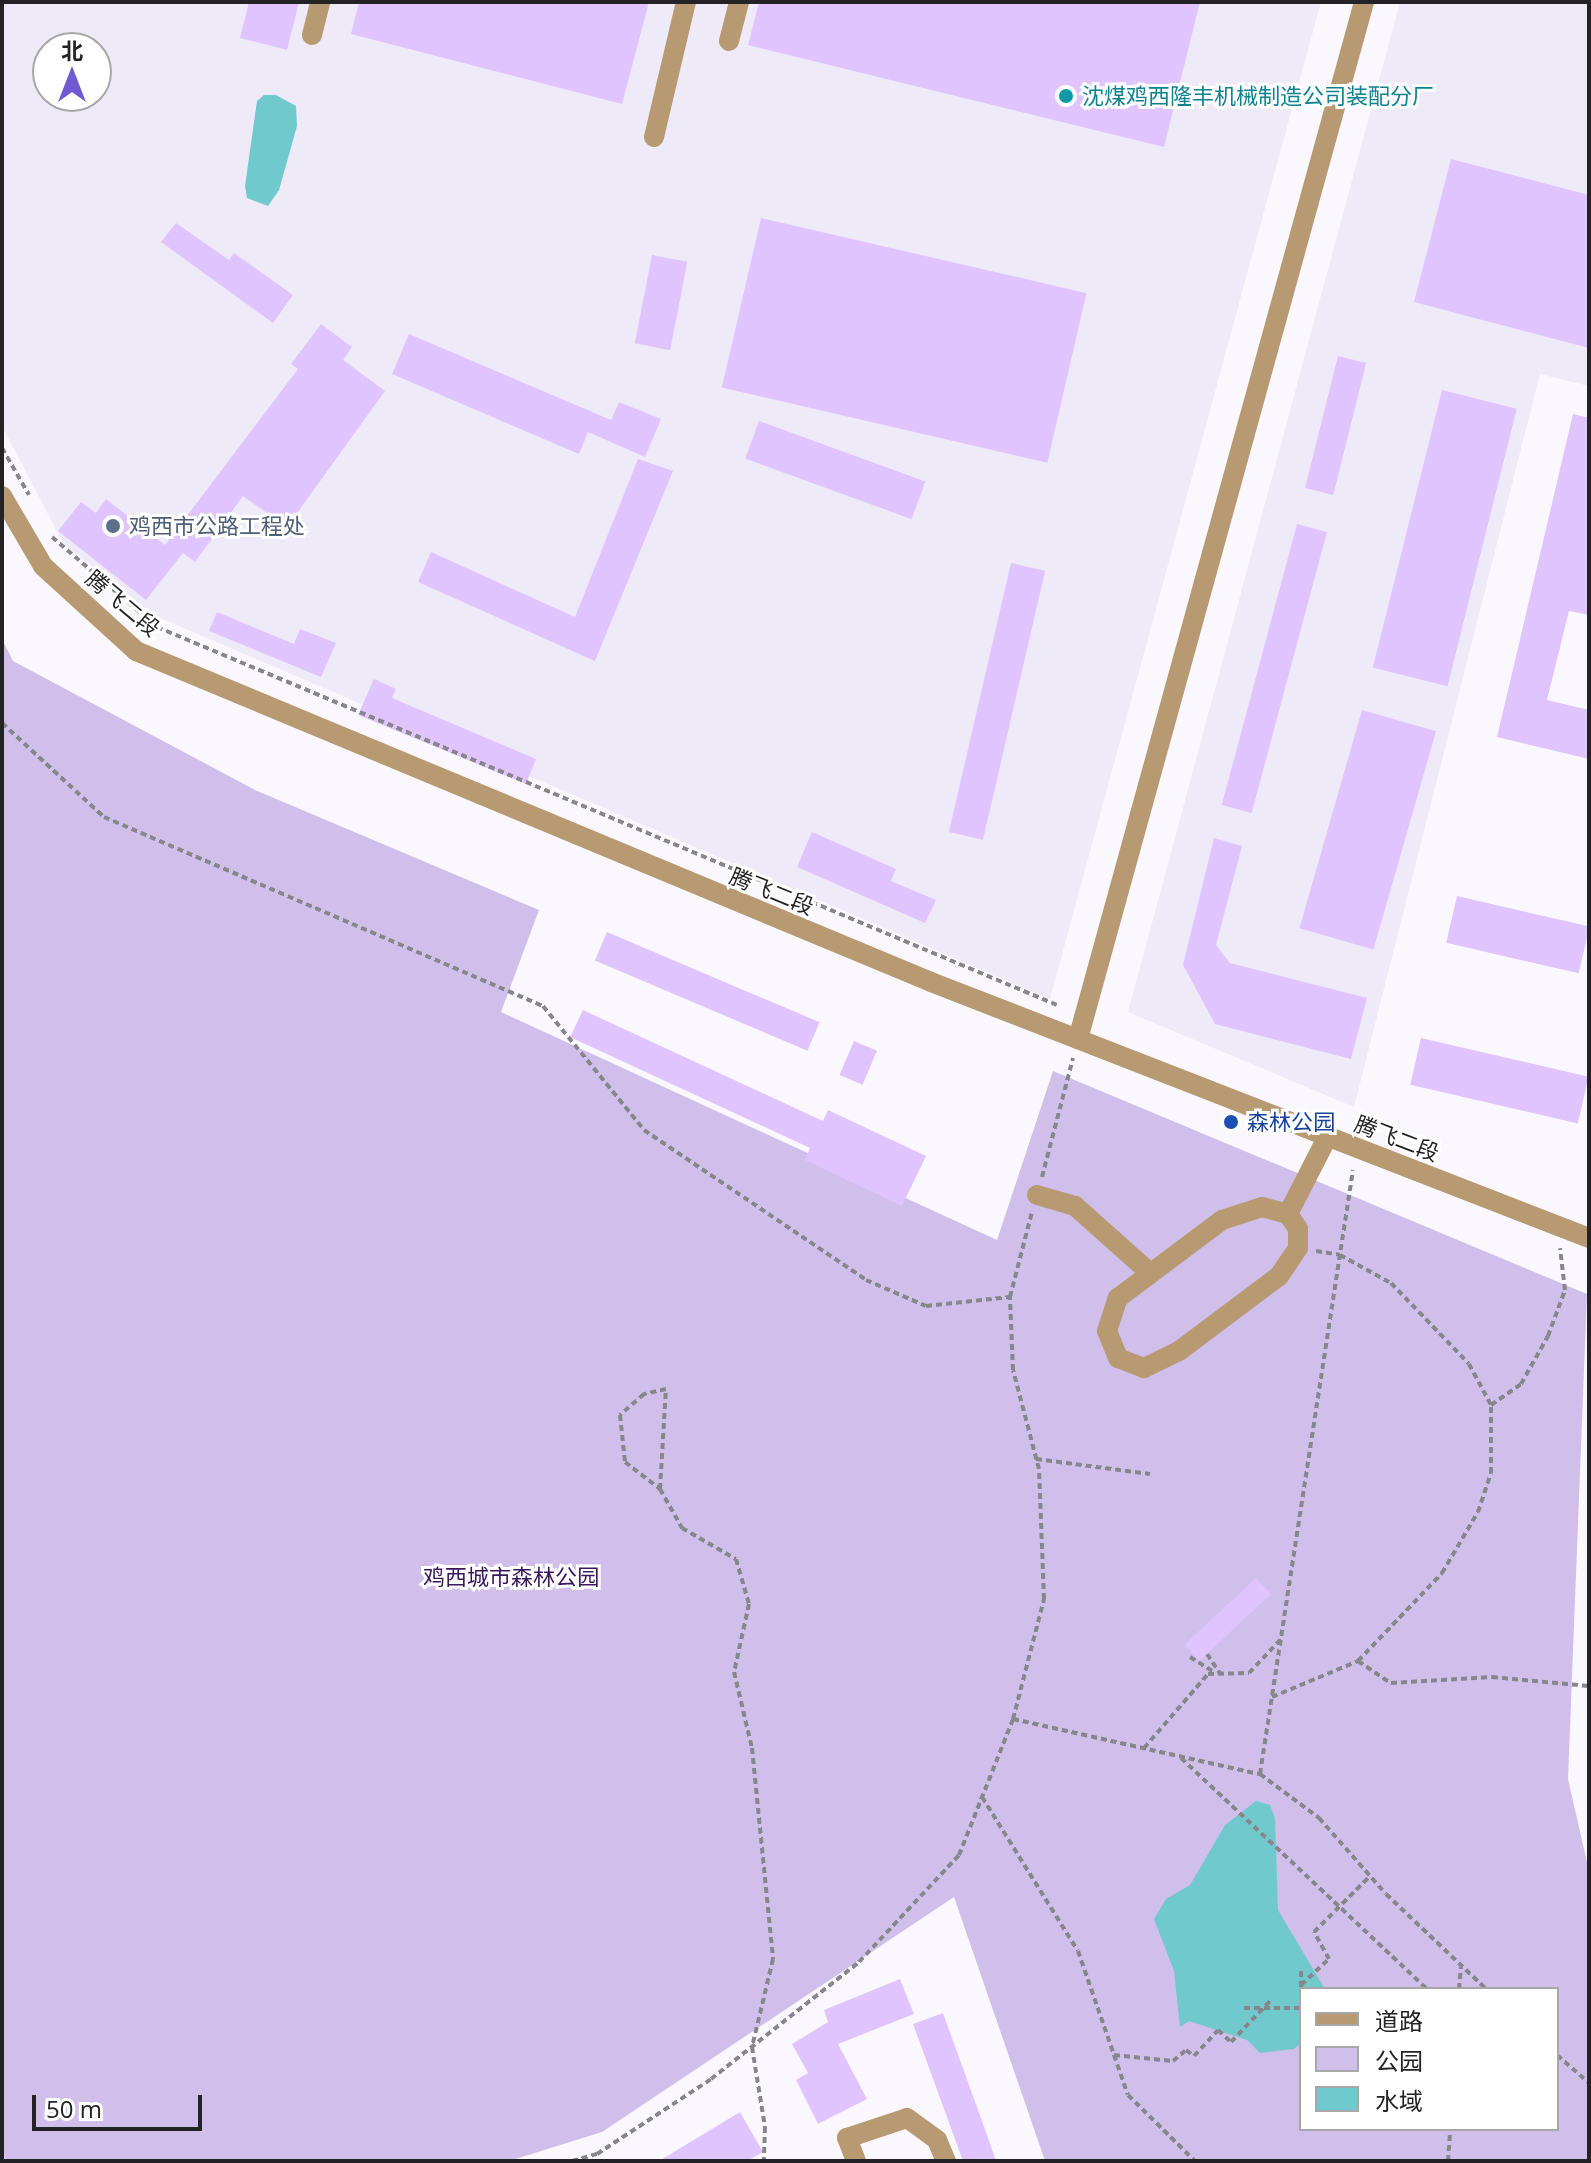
<!DOCTYPE html>
<meta charset="utf-8">
<style>
body{margin:0}
#map{position:relative;width:1591px;height:2163px;overflow:hidden;background:#faf8fe;font-family:"Open Sans","Noto Sans SC",sans-serif}
div>[style]{position:absolute}
.built>*{inset:0;background:#efeaf7}
.green>*{inset:0;background:#d0bfeb}
.water>*{inset:0;background:#70c9cd}
.building>*{inset:0;background:#e0c4ff;transform-origin:0 0}
.path>*{height:4px;margin-top:-2px;transform-origin:0;background:repeating-linear-gradient(90deg,#87868a 0 6px,transparent 0 10px)}
.minor>*{height:20px;margin:-10px;padding:0 10px;transform-origin:10px;border-radius:10px;background:#b89a72}
.dots>*{width:22px;height:22px;translate:-50% -50%;box-sizing:border-box;border:4px solid #fff;border-radius:50%}
span{translate:-50% -50%;white-space:nowrap;text-align:center;line-height:1.15;-webkit-text-stroke:6px #fff;paint-order:stroke}
.culture-label{font-size:22px;color:#0d838f}
.left{translate:0 -50%;text-align:left}
.service-label{font-size:22px;color:#4e5e75}
.street-label{font-size:22px;color:#232325}
.transit-label{font-size:22px;color:#164399}
.park-label{font-size:22px;color:#39175b}
.frame{position:absolute;inset:0;border:4px solid #232325;pointer-events:none}
.legend{position:absolute;left:1299px;top:1987px;width:260px;height:144px;box-sizing:border-box;background:#fff;border:2px solid #a7a7a8;margin:0;padding:10px 14px;list-style:none;font-size:24px;color:#232325}
.legend li{display:flex;align-items:center;gap:16px;height:40px}
.legend b{width:40px;border:2px solid #a7a7a8}
.north{position:absolute;left:32px;top:32px;width:80px;height:80px;box-sizing:border-box;background:#fff;border:2px solid #a7a7a8;border-radius:50%;rotate:0deg;font-size:22px;font-weight:700;line-height:32px;text-align:center;color:#232325}
.north::after{content:'';display:block;margin:auto;width:28px;height:36px;background:#705ad4;clip-path:polygon(50% 0,100% 100%,50% 72%,0 100%)}
.scale{position:absolute;left:32px;top:2095px;width:170px;height:36px;box-sizing:border-box;border:4px solid #232325;border-top:0;padding-left:10px;font-size:24px;line-height:28px;white-space:nowrap;color:#232325;-webkit-text-stroke:6px #fff;paint-order:stroke}
</style>
<div id="map">
<div class="built">
<div style="clip-path:polygon(evenodd,2px 2px,1321px 2px,1050px 999px,151px 614px,63px 543px,2px 426px,2px 2px,48px 48px,96px 48px,96px 96px,48px 96px,48px 48px)"></div>
<div style="clip-path:polygon(1400px 2px,1589px 2px,1589px 386px,1540px 374px,1354px 1107px,1128px 1012px)"></div>
</div>
<div class="green">
<div style="clip-path:polygon(evenodd,2px 639px,13px 661px,255px 790px,539px 910px,501px 1012px,997px 1240px,1053px 1071px,1587px 1294px,1568px 1779px,1589px 1871px,1589px 2161px,1045px 2161px,954px 1897px,602px 2132px,509px 2161px,9px 2161px,2px 2157px,2px 639px,1301px 1989px,1557px 1989px,1557px 2129px,1301px 2129px,1301px 1989px)"></div>
</div>
<div class="water">
<div style="clip-path:polygon(264px 95px,276px 95px,296px 106px,297px 126px,279px 190px,268px 206px,247px 198px,245px 186px,257px 101px)"></div>
<div style="clip-path:polygon(1256px 1801px,1270px 1805px,1275px 1818px,1278px 1910px,1325px 1989px,1301px 1989px,1301px 2043px,1294px 2049px,1260px 2053px,1247px 2040px,1189px 2021px,1180px 2027px,1174px 1971px,1154px 1919px,1166px 1899px,1190px 1885px,1225px 1825px)"></div>
</div>
<div class="building">
<div style="clip-path:polygon(249px 2px,299px 2px,287px 50px,240px 38px)"></div>
<div style="clip-path:polygon(359px 2px,649px 2px,622px 104px,351px 34px)"></div>
<div style="clip-path:polygon(759px 2px,1200px 2px,1164px 147px,748px 45px)"></div>
<div style="clip-path:polygon(1451px 159px,1589px 195px,1589px 348px,1414px 302px)"></div>
<div style="left:761px;top:218px;width:334px;height:174px;rotate:13deg"></div>
<div style="clip-path:polygon(176px 223px,229px 260px,234px 253px,293px 295px,273px 323px,161px 242px)"></div>
<div style="left:652px;top:255px;width:36px;height:90px;rotate:11deg"></div>
<div style="clip-path:polygon(321px 324px,352px 347px,343px 360px,385px 391px,287px 527px,243px 496px,195px 562px,183px 553px,146px 600px,58px 531px,81px 502px,96px 513px,106px 499px,165px 545px,298px 369px,291px 364px)"></div>
<div style="clip-path:polygon(409px 334px,611px 420px,619px 402px,661px 419px,645px 457px,588px 432px,579px 454px,392px 374px)"></div>
<div style="left:1338px;top:356px;width:29px;height:136px;rotate:14deg"></div>
<div style="left:1442px;top:390px;width:77px;height:286px;rotate:14deg"></div>
<div style="clip-path:polygon(1573px 414px,1589px 418px,1589px 615px,1569px 611px,1547px 700px,1589px 710px,1589px 759px,1497px 737px)"></div>
<div style="left:759px;top:421px;width:177px;height:40px;rotate:20deg"></div>
<div style="clip-path:polygon(638px 459px,673px 471px,595px 661px,418px 582px,431px 552px,575px 617px)"></div>
<div style="left:1297px;top:524px;width:31px;height:291px;rotate:15deg"></div>
<div style="left:1011px;top:563px;width:35px;height:276px;rotate:13deg"></div>
<div style="clip-path:polygon(217px 612px,294px 644px,300px 629px,336px 643px,321px 677px,209px 631px)"></div>
<div style="clip-path:polygon(374px 679px,396px 689px,392px 698px,536px 759px,526px 784px,358px 715px)"></div>
<div style="left:1362px;top:710px;width:77px;height:227px;rotate:16deg"></div>
<div style="clip-path:polygon(812px 832px,896px 869px,891px 881px,936px 900px,925px 923px,797px 867px)"></div>
<div style="clip-path:polygon(1214px 838px,1242px 846px,1216px 945px,1230px 963px,1367px 998px,1351px 1059px,1215px 1024px,1183px 965px)"></div>
<div style="left:1457px;top:896px;width:136px;height:48px;rotate:13deg"></div>
<div style="left:607px;top:932px;width:231px;height:31px;rotate:23deg"></div>
<div style="clip-path:polygon(583px 1010px,823px 1121px,828px 1110px,926px 1156px,902px 1206px,805px 1160px,810px 1148px,570px 1037px)"></div>
<div style="left:1421px;top:1038px;width:172px;height:48px;rotate:13deg"></div>
<div style="left:854px;top:1041px;width:25px;height:37px;rotate:23deg"></div>
<div style="left:1256px;top:1578px;width:22px;height:98px;rotate:47deg"></div>
<div style="clip-path:polygon(900px 1979px,914px 2014px,838px 2044px,867px 2099px,818px 2124px,796px 2080px,808px 2073px,792px 2044px,828px 2022px,824px 2010px)"></div>
<div style="clip-path:polygon(943px 2013px,986px 2132px,996px 2161px,963px 2161px,913px 2024px)"></div>
<div style="clip-path:polygon(740px 2112px,763px 2152px,747px 2161px,659px 2161px)"></div>
</div>
<div class="path">
<div style="left:2px;top:448px;width:54px;rotate:60.1deg"></div>
<div style="left:52px;top:537px;width:138px;rotate:40.6deg"></div>
<div style="left:157px;top:627px;width:976px;rotate:22.78deg"></div>
<div style="left:2px;top:723px;width:139px;rotate:42.7deg"></div>
<div style="left:104px;top:817px;width:478px;rotate:23.3deg"></div>
<div style="left:543px;top:1006px;width:160px;rotate:50.8deg"></div>
<div style="left:644px;top:1130px;width:268px;rotate:34deg"></div>
<div style="left:866px;top:1280px;width:65px;rotate:23.4deg"></div>
<div style="left:926px;top:1306px;width:84px;rotate:-6.1deg"></div>
<div style="left:1010px;top:1297px;width:88px;rotate:-75.5deg"></div>
<div style="left:1042px;top:1177px;width:123px;rotate:-75.4deg"></div>
<div style="left:1316px;top:1251px;width:24px;rotate:9deg"></div>
<div style="left:1340px;top:1255px;width:58px;rotate:28.8deg"></div>
<div style="left:1391px;top:1283px;width:112px;rotate:46.1deg"></div>
<div style="left:1469px;top:1364px;width:47px;rotate:61.8deg"></div>
<div style="left:1036px;top:1459px;width:115px;rotate:7.5deg"></div>
<div style="left:660px;top:1489px;width:100px;rotate:-86.6deg"></div>
<div style="left:666px;top:1389px;width:23px;rotate:167deg"></div>
<div style="left:644px;top:1394px;width:32px;rotate:139deg"></div>
<div style="left:620px;top:1415px;width:47px;rotate:83.9deg"></div>
<div style="left:625px;top:1462px;width:44px;rotate:37.6deg"></div>
<div style="left:660px;top:1489px;width:45px;rotate:60.6deg"></div>
<div style="left:682px;top:1528px;width:62px;rotate:29.9deg"></div>
<div style="left:736px;top:1559px;width:47px;rotate:73.9deg"></div>
<div style="left:749px;top:1604px;width:70px;rotate:102.4deg"></div>
<div style="left:734px;top:1672px;width:78px;rotate:76.7deg"></div>
<div style="left:752px;top:1748px;width:212px;rotate:84.3deg"></div>
<div style="left:773px;top:1959px;width:90px;rotate:103.4deg"></div>
<div style="left:752px;top:2047px;width:81px;rotate:80.8deg"></div>
<div style="left:765px;top:2127px;width:34px;rotate:92deg"></div>
<div style="left:1207px;top:1654px;width:23px;rotate:56deg"></div>
<div style="left:1190px;top:1657px;width:28px;rotate:32deg"></div>
<div style="left:1358px;top:1661px;width:122px;rotate:-46.3deg"></div>
<div style="left:1442px;top:1573px;width:71px;rotate:-59.5deg"></div>
<div style="left:1478px;top:1512px;width:41px;rotate:-71.6deg"></div>
<div style="left:1491px;top:1473px;width:68px;rotate:-90deg"></div>
<div style="left:1491px;top:1405px;width:37px;rotate:-35deg"></div>
<div style="left:1521px;top:1384px;width:55px;rotate:-60.6deg"></div>
<div style="left:1548px;top:1336px;width:49px;rotate:-69.7deg"></div>
<div style="left:1565px;top:1290px;width:42px;rotate:-96.8deg"></div>
<div style="left:1272px;top:1697px;width:93px;rotate:-22.7deg"></div>
<div style="left:1358px;top:1661px;width:40px;rotate:34deg"></div>
<div style="left:1391px;top:1683px;width:101px;rotate:-3.4deg"></div>
<div style="left:1492px;top:1677px;width:97px;rotate:5.3deg"></div>
<div style="left:1013px;top:1719px;width:253px;rotate:12.6deg"></div>
<div style="left:1260px;top:1774px;width:74px;rotate:36.7deg"></div>
<div style="left:1319px;top:1818px;width:101px;rotate:48.6deg"></div>
<div style="left:1386px;top:1894px;width:138px;rotate:43.5deg"></div>
<div style="left:1144px;top:1748px;width:98px;rotate:-49.1deg"></div>
<div style="left:1208px;top:1674px;width:41px;rotate:-1.4deg"></div>
<div style="left:1249px;top:1673px;width:47px;rotate:-46.7deg"></div>
<div style="left:1181px;top:1758px;width:337px;rotate:43.2deg"></div>
<div style="left:1260px;top:1774px;width:611px;rotate:-81.25deg"></div>
<div style="left:982px;top:1797px;width:181px;rotate:58.1deg"></div>
<div style="left:1078px;top:1951px;width:152px;rotate:70.9deg"></div>
<div style="left:1128px;top:2095px;width:94px;rotate:44.6deg"></div>
<div style="left:1301px;top:1971px;width:52px;rotate:90deg"></div>
<div style="left:1301px;top:1985px;width:38px;rotate:-43deg"></div>
<div style="left:1329px;top:1959px;width:31px;rotate:-119deg"></div>
<div style="left:1314px;top:1932px;width:79px;rotate:-45deg"></div>
<div style="left:1459px;top:1989px;width:22px;rotate:-85deg"></div>
<div style="left:1244px;top:2008px;width:57px"></div>
<div style="left:1114px;top:2055px;width:59px;rotate:5.8deg"></div>
<div style="left:1173px;top:2061px;width:17px;rotate:-40deg"></div>
<div style="left:1186px;top:2050px;width:10px;rotate:37deg"></div>
<div style="left:1194px;top:2056px;width:35px;rotate:-47deg"></div>
<div style="left:1218px;top:2030px;width:18px;rotate:43deg"></div>
<div style="left:1231px;top:2042px;width:59px;rotate:-46.4deg"></div>
<div style="left:1557px;top:2055px;width:43px;rotate:41.2deg"></div>
<div style="left:572px;top:2161px;width:26px;rotate:-16deg"></div>
<div style="left:597px;top:2154px;width:136px;rotate:-33.3deg"></div>
<div style="left:711px;top:2079px;width:189px;rotate:-38.3deg"></div>
<div style="left:859px;top:1962px;width:146px;rotate:-46.9deg"></div>
<div style="left:959px;top:1855px;width:146px;rotate:-68.3deg"></div>
<div style="left:1013px;top:1719px;width:124px;rotate:-75.5deg"></div>
<div style="left:1044px;top:1599px;width:130px;rotate:-92.2deg"></div>
<div style="left:1039px;top:1469px;width:102px;rotate:-104.7deg"></div>
<div style="left:1013px;top:1370px;width:73px;rotate:-92.4deg"></div>
<div style="left:1448px;top:2161px;width:32px;rotate:-86deg"></div>
</div>
<div class="minor">
<div style="left:312px;top:35px;width:34px;rotate:-76deg"></div>
<div style="left:729px;top:41px;width:40px;rotate:-75.6deg"></div>
<div style="left:654px;top:137px;width:139px;rotate:-76.7deg"></div>
<div style="left:2px;top:496px;width:81px;rotate:59.6deg"></div>
<div style="left:43px;top:566px;width:126px;rotate:42.4deg"></div>
<div style="left:136px;top:651px;width:861px;rotate:22.6deg"></div>
<div style="left:931px;top:982px;width:706px;rotate:21.26deg"></div>
<div style="left:1078px;top:1039px;width:1076px;rotate:-74.58deg"></div>
<div style="left:1037px;top:1195px;width:40px;rotate:16deg"></div>
<div style="left:1075px;top:1206px;width:99px;rotate:41.7deg"></div>
<div style="left:1288px;top:1214px;width:18px;rotate:56deg"></div>
<div style="left:1298px;top:1229px;width:19px;rotate:90deg"></div>
<div style="left:1298px;top:1248px;width:34px;rotate:124deg"></div>
<div style="left:1279px;top:1276px;width:125px;rotate:143.1deg"></div>
<div style="left:1179px;top:1351px;width:39px;rotate:154deg"></div>
<div style="left:1144px;top:1368px;width:28px;rotate:-159deg"></div>
<div style="left:1118px;top:1358px;width:29px;rotate:-112deg"></div>
<div style="left:1107px;top:1331px;width:35px;rotate:-72deg"></div>
<div style="left:1118px;top:1298px;width:130px;rotate:-36.9deg"></div>
<div style="left:1222px;top:1220px;width:42px;rotate:-18deg"></div>
<div style="left:1262px;top:1207px;width:27px;rotate:15deg"></div>
<div style="left:1288px;top:1214px;width:88px;rotate:-62.9deg"></div>
<div style="left:856px;top:2161px;width:25px;rotate:-111deg"></div>
<div style="left:847px;top:2138px;width:63px;rotate:-18.4deg"></div>
<div style="left:907px;top:2118px;width:37px;rotate:36deg"></div>
<div style="left:937px;top:2140px;width:23px;rotate:67deg"></div>
</div>
<div class="dots">
<div style="left:1066px;top:96px;background:#0f9aa8"></div>
<div style="left:113px;top:526px;background:#5c6f8a"></div>
<div style="left:1231px;top:1122px;background:#1a4fb4"></div>
</div>
<div class="culture-label">
<span class="left" style="left:1082px;top:96px">沈煤鸡西隆丰机械制造公司装配分厂</span>
</div>
<div class="service-label">
<span class="left" style="left:129px;top:526px">鸡西市公路工程处</span>
</div>
<div class="street-label">
<span style="left:123px;top:603px;rotate:40deg">腾飞二段</span>
<span style="left:772px;top:891px;rotate:22deg">腾飞二段</span>
<span style="left:1397px;top:1138px;rotate:21deg">腾飞二段</span>
</div>
<div class="transit-label">
<span class="left" style="left:1247px;top:1122px">森林公园</span>
</div>
<div class="park-label">
<span style="left:511px;top:1577px">鸡西城市森林公园</span>
</div>
<div class="frame"></div>
<ul class="legend">
<li><b style="height:10px;background:#b89a72"></b>道路</li>
<li><b style="height:22px;background:#d0bfeb"></b>公园</li>
<li><b style="height:22px;background:#70c9cd"></b>水域</li>
</ul>
<div class="north">北</div>
<div class="scale">50 m</div>
</div>
